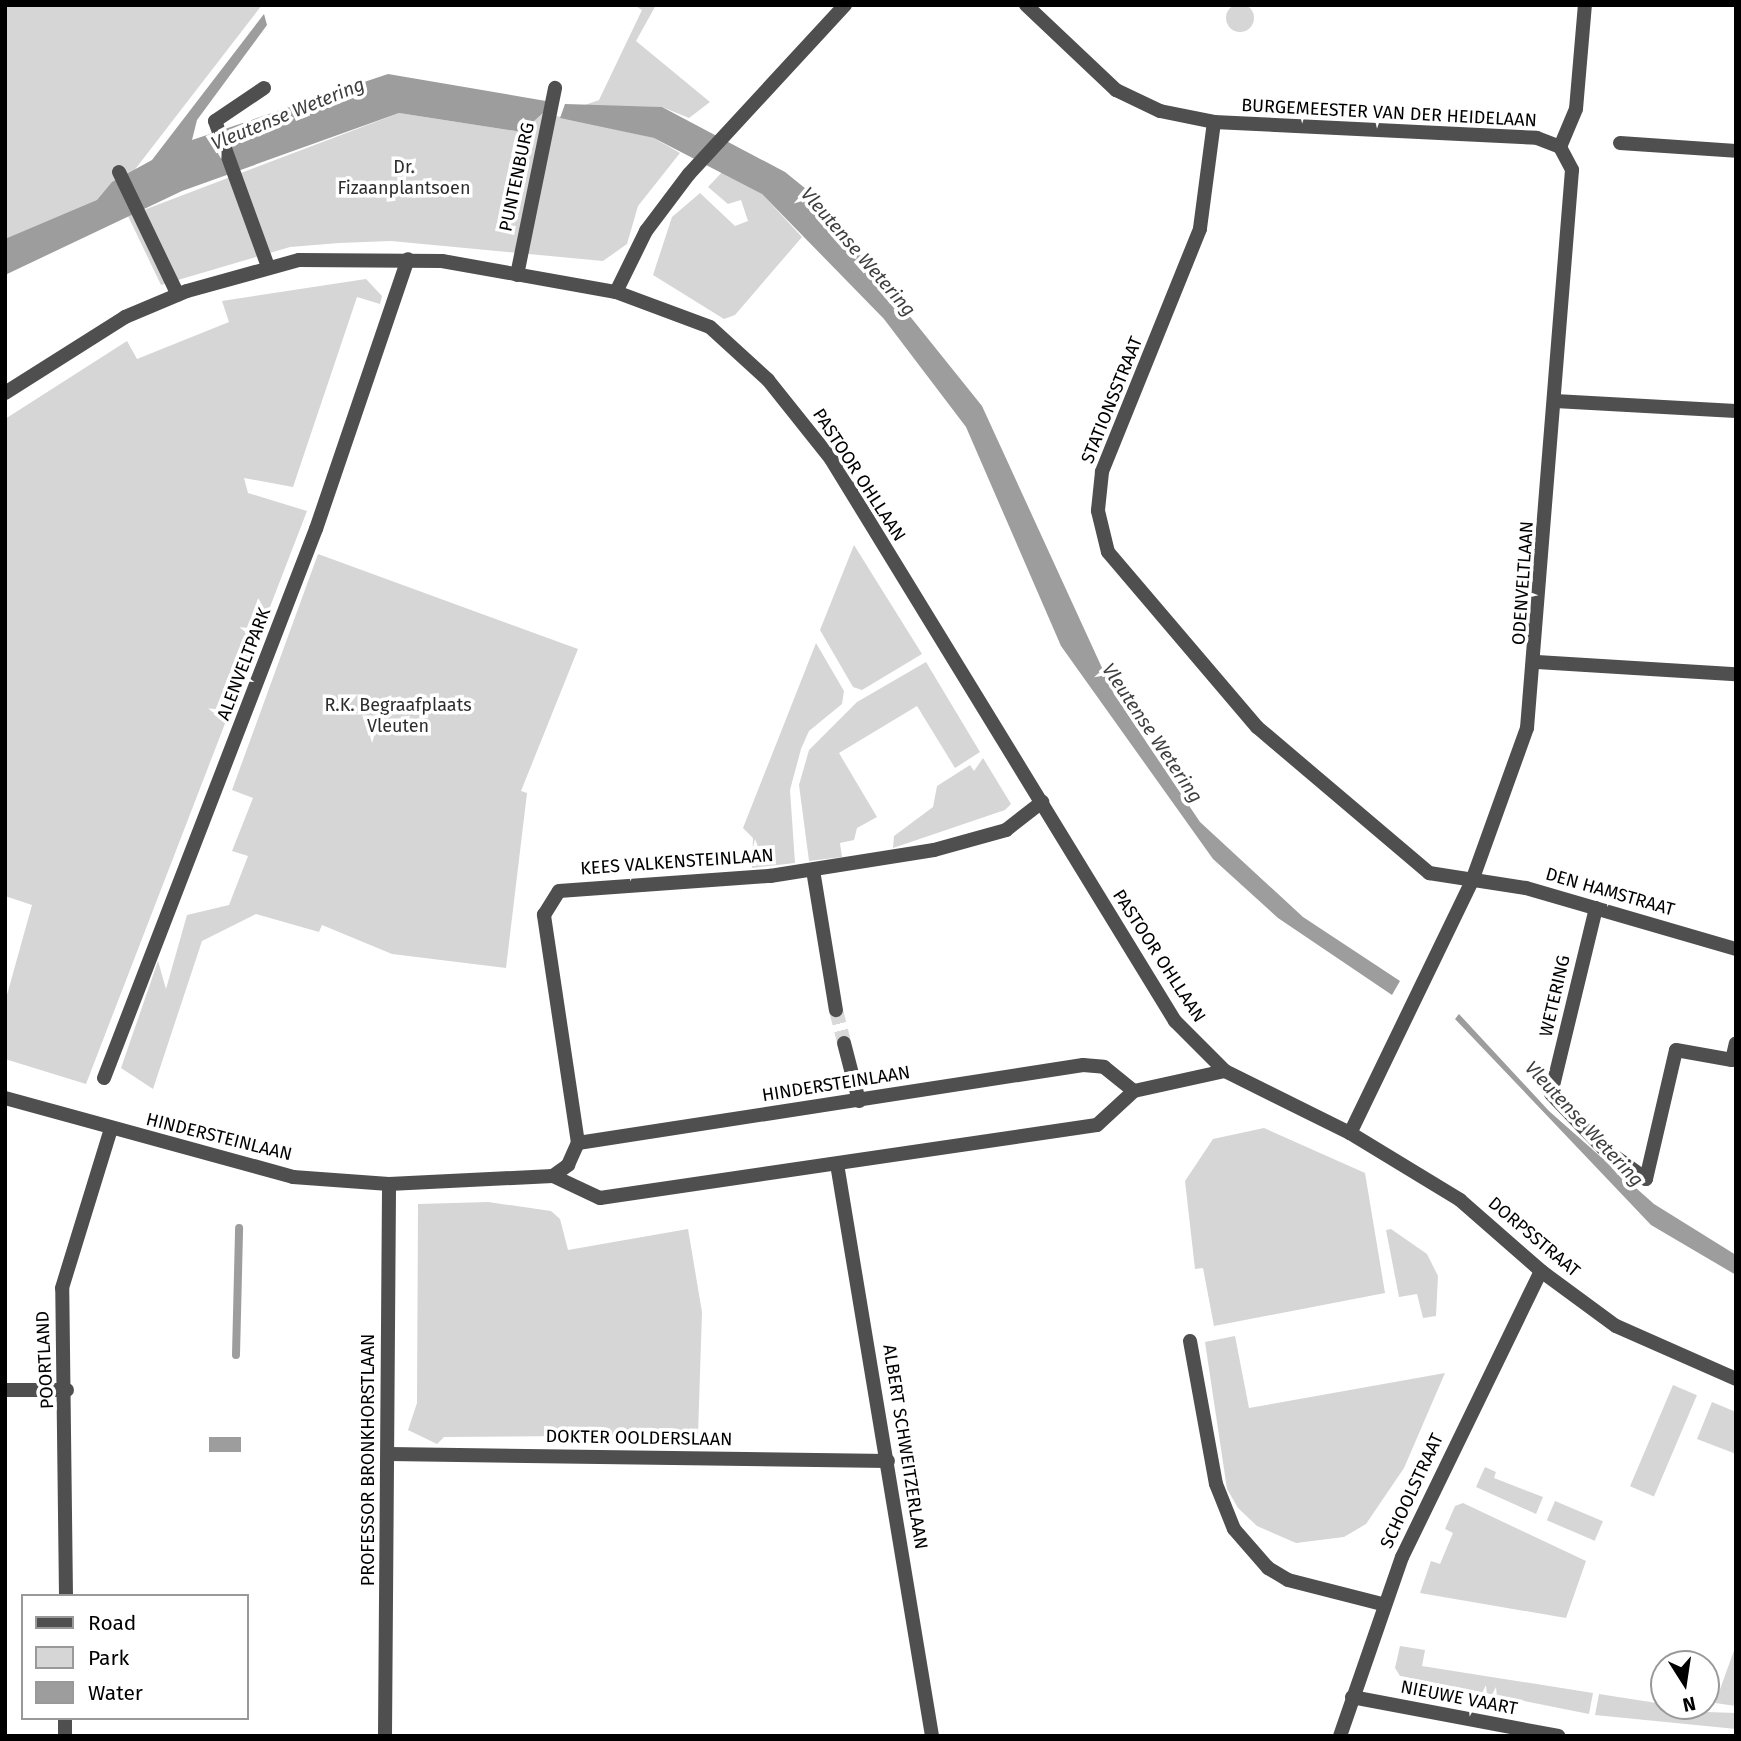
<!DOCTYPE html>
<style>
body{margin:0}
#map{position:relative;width:1741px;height:1741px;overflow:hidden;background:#fff;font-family:"Fira Sans",sans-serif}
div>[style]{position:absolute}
.green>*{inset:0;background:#d6d6d6;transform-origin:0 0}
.round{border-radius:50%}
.water>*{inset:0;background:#9d9d9d;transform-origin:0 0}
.stream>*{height:8px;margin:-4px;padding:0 4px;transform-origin:4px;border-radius:4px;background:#9d9d9d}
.pedestrian-tunnel>*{height:14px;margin-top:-7px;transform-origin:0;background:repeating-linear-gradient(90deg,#d9d9d9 0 14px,transparent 0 21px)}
.pedestrian>*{height:14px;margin:-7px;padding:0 7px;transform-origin:7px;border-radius:7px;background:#4f4f4f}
.minor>*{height:14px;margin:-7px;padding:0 7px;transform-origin:7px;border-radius:7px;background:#4f4f4f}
.tertiary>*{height:14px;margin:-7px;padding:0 7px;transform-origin:7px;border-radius:7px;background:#4f4f4f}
span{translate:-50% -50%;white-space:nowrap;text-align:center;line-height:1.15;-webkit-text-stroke:7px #fff;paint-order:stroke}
.street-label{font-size:18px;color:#000}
.park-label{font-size:18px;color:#2d2d2d}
.water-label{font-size:19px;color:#3e3e3e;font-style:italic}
.frame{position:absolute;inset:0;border:7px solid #000;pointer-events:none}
.legend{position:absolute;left:21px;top:1594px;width:228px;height:126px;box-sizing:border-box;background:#fff;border:2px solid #999;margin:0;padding:9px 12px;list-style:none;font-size:21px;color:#000}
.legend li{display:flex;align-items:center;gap:14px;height:35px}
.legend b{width:35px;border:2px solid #999}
.north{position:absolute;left:1650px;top:1650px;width:70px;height:70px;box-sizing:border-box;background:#fff;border:2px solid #999;border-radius:50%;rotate:168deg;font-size:19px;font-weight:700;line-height:28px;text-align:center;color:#000}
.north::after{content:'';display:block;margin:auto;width:24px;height:32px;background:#000;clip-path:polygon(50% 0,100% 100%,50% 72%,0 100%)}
</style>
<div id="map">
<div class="green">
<div class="round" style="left:1226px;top:4px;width:28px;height:28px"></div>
<div style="clip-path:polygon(5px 5px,262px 5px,133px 172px,101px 195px,102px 209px,5px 264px)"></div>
<div style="clip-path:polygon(634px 5px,656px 5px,636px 41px,710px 102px,689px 118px,662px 107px,582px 106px,599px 100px,642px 10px)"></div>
<div style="clip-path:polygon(399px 113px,522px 132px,543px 113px,654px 138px,680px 153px,638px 206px,627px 244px,603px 261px,391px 241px,339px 243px,290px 247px,161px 285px,128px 216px)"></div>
<div style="clip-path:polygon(724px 170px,762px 194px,802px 237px,735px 315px,724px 319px,653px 275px,672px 217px,700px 193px,735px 226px,748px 221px,741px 200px,728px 204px,708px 187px)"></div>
<div style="clip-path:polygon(366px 279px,382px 296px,380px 304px,357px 297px,293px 487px,244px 478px,248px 493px,307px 511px,86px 1084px,5px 1059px,5px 1002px,32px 905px,5px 896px,5px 419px,127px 341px,137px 359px,229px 322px,222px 301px)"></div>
<div style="clip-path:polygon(854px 545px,922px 654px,862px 690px,853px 687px,820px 630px)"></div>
<div style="clip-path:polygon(318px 554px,578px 649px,521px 791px,527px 793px,506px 968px,392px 954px,322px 925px,319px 932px,256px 914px,202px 941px,153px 1089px,121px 1068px,158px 961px,166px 989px,187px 915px,229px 905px,248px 856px,232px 851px,253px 798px,232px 790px)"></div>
<div style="clip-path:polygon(816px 643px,844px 691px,842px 704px,809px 731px,801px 749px,790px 790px,795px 863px,752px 868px,753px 838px,743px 828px)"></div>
<div style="clip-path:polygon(926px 662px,980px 752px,955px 768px,917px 706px,839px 753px,877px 817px,857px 828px,854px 840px,840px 843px,842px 857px,809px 861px,799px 785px,809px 750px,857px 702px)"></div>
<div style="clip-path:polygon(983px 758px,1011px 804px,1005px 810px,893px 848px,894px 836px,933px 807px,937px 786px,970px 765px,974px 771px)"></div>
<div style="clip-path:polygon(1264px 1128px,1365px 1173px,1385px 1293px,1214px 1326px,1203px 1268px,1195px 1269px,1185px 1181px,1213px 1139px)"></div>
<div style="clip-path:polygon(488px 1202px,551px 1211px,560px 1219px,568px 1250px,688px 1229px,702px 1312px,698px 1435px,444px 1437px,437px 1444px,408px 1430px,417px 1403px,418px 1204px)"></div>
<div style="clip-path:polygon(1391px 1229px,1427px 1254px,1438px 1276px,1436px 1316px,1423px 1318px,1417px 1294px,1399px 1297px,1386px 1230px)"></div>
<div style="clip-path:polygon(1235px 1336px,1249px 1408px,1445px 1373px,1404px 1468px,1366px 1524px,1344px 1537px,1296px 1543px,1257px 1526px,1238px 1508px,1227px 1489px,1205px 1342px)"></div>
<div style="left:1673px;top:1385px;width:26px;height:110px;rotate:23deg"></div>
<div style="clip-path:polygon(1712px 1402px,1736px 1412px,1736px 1454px,1697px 1439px)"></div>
<div style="clip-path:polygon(1485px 1467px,1496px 1472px,1494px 1478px,1543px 1497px,1536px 1514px,1476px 1487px)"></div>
<div style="left:1555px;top:1501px;width:52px;height:21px;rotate:23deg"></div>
<div style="clip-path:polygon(1463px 1503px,1586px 1561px,1566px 1618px,1420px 1593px,1431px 1561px,1440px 1564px,1453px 1533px,1445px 1529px,1455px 1506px)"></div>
<div style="clip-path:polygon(1736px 1645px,1736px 1706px,1715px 1703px,1719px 1692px)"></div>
<div style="clip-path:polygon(1400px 1646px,1425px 1650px,1422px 1666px,1593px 1693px,1589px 1714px,1400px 1676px,1395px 1668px)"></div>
<div style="clip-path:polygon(1706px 1690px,1707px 1712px,1736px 1713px,1736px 1729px,1595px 1715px,1599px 1694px,1695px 1709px,1706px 1706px)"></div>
</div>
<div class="water">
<div style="clip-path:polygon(264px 14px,267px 25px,197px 120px,192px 140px,388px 74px,546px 101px,543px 113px,522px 132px,399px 113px,182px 191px,5px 275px,5px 239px,97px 200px,112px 182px,152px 160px)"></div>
<div style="clip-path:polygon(565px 104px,662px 107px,785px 172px,811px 193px,982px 406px,1114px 694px,1200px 822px,1303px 917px,1400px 981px,1392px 995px,1278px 918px,1213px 859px,1061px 646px,966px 427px,884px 319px,762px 194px,654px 138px,560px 118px)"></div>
<div style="clip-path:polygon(1459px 1014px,1549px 1111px,1654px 1204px,1736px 1255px,1736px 1275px,1651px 1225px,1455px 1019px)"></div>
<div style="left:209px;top:1437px;width:32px;height:15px"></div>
</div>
<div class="stream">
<div style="left:236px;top:1355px;width:127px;rotate:-88.6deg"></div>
</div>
<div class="pedestrian-tunnel">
<div style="left:836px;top:1010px;width:34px;rotate:76deg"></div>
</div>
<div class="pedestrian">
<div style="left:813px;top:870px;width:142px;rotate:80.7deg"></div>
<div style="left:844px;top:1043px;width:60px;rotate:75.5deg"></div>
<div style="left:1190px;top:1341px;width:145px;rotate:79.7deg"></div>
<div style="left:1216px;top:1484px;width:48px;rotate:68.2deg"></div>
<div style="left:1234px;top:1529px;width:52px;rotate:48.9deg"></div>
<div style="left:1268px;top:1568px;width:23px;rotate:31deg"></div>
<div style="left:1288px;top:1580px;width:97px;rotate:14.3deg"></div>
</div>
<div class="minor">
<div style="left:264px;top:88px;width:59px;rotate:146deg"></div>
<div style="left:215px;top:121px;width:155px;rotate:70deg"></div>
<div style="left:1214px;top:122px;width:108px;rotate:97.5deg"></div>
<div style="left:1200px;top:229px;width:262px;rotate:112deg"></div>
<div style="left:1102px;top:472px;width:39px;rotate:96deg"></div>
<div style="left:1098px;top:511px;width:42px;rotate:76.3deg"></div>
<div style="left:1108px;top:552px;width:230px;rotate:49.6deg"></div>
<div style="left:1257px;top:727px;width:226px;rotate:40.3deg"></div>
<div style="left:1429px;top:873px;width:98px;rotate:8.8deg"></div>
<div style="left:1526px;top:888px;width:219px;rotate:16.2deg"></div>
<div style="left:1620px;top:143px;width:116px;rotate:3.9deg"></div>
<div style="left:1560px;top:147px;width:41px;rotate:-67.2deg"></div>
<div style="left:1576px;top:109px;width:104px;rotate:-85.1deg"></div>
<div style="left:119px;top:172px;width:136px;rotate:64.4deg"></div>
<div style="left:517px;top:275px;width:191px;rotate:-78.5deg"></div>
<div style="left:616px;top:292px;width:68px;rotate:-63.8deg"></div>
<div style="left:646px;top:231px;width:71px;rotate:-53deg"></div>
<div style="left:689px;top:174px;width:230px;rotate:-47.3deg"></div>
<div style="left:5px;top:393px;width:142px;rotate:-32.3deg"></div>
<div style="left:125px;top:317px;width:67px;rotate:-22.8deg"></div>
<div style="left:187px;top:291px;width:116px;rotate:-15.5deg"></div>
<div style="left:299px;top:260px;width:143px;rotate:0.4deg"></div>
<div style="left:442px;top:261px;width:177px;rotate:10.1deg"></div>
<div style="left:616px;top:292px;width:100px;rotate:20.4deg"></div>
<div style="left:710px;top:327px;width:79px;rotate:42.4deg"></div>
<div style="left:768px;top:380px;width:101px;rotate:51.4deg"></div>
<div style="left:831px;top:459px;width:659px;rotate:58.53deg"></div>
<div style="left:1175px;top:1021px;width:71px;rotate:45deg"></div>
<div style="left:1555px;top:401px;width:181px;rotate:3.2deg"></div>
<div style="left:1537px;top:662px;width:199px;rotate:3.5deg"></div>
<div style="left:1596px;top:908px;width:191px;rotate:103.6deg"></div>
<div style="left:1551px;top:1094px;width:75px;rotate:46.1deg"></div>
<div style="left:1603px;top:1148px;width:53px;rotate:35.8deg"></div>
<div style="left:1646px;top:1179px;width:132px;rotate:-76.9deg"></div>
<div style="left:1676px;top:1050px;width:57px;rotate:10.1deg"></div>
<div style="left:1732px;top:1060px;width:17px;rotate:-77deg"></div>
<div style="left:104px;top:1078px;width:589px;rotate:-68.89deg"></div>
<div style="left:316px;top:529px;width:285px;rotate:-71.2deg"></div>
<div style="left:578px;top:1143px;width:231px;rotate:-98.5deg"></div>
<div style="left:544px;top:915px;width:28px;rotate:-58deg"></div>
<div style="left:559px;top:891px;width:212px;rotate:-4.1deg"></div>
<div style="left:770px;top:876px;width:166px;rotate:-9deg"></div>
<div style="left:934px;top:850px;width:75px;rotate:-15.5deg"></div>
<div style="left:1006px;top:830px;width:46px;rotate:-37.9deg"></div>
<div style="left:837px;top:1164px;width:580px;rotate:80.57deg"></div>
<div style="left:1541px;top:1271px;width:93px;rotate:36.3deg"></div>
<div style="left:1616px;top:1326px;width:131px;rotate:23.8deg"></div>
<div style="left:5px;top:1390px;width:62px"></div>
<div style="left:389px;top:1454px;width:499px;rotate:0.8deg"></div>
<div style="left:66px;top:1596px;width:308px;rotate:-90.7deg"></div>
<div style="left:62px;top:1288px;width:166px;rotate:-72.9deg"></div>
<div style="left:1352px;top:1697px;width:210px;rotate:10.7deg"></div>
<div style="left:65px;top:1736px;width:18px;rotate:-90deg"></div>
<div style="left:385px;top:1736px;width:552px;rotate:-89.58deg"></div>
</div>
<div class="tertiary">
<div style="left:1026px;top:5px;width:124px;rotate:43.4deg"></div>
<div style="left:1116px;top:90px;width:49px;rotate:25.5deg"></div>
<div style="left:1160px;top:111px;width:55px;rotate:11.5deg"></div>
<div style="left:1214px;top:122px;width:323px;rotate:2.8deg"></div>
<div style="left:1537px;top:138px;width:25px;rotate:21deg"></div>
<div style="left:1560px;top:147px;width:26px;rotate:62deg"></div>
<div style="left:1572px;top:170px;width:560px;rotate:94.61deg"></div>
<div style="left:1527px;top:728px;width:163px;rotate:109.8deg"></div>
<div style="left:1472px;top:881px;width:280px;rotate:115.8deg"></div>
<div style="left:5px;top:1098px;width:299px;rotate:15.3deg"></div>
<div style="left:293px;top:1177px;width:96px;rotate:4.2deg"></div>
<div style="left:389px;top:1184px;width:164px;rotate:-2.8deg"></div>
<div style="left:553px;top:1176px;width:52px;rotate:25.1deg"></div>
<div style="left:600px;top:1198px;width:502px;rotate:-8.36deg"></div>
<div style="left:1097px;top:1125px;width:50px;rotate:-42.6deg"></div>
<div style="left:1134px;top:1091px;width:93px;rotate:-12.4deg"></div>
<div style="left:1225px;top:1071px;width:140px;rotate:26.4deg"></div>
<div style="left:1350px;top:1133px;width:129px;rotate:31.3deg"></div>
<div style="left:1460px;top:1200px;width:108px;rotate:41.2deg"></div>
<div style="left:1541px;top:1271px;width:318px;rotate:115.9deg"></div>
<div style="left:1402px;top:1557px;width:189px;rotate:109.1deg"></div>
<div style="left:553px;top:1176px;width:19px;rotate:-36deg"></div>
<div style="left:568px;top:1165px;width:24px;rotate:-66deg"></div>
<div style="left:578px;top:1143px;width:511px;rotate:-8.78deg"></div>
<div style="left:1083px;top:1065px;width:21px;rotate:5deg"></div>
<div style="left:1104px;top:1067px;width:38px;rotate:39deg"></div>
</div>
<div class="street-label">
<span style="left:1389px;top:113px;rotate:3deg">BURGEMEESTER VAN DER HEIDELAAN</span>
<span style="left:517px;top:177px;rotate:-78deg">PUNTENBURG</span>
<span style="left:1112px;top:400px;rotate:-68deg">STATIONSSTRAAT</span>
<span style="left:859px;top:475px;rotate:57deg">PASTOOR OHLLAAN</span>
<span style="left:1523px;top:583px;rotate:-86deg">ODENVELTLAAN</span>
<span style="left:244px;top:664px;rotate:-69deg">ALENVELTPARK</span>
<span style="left:677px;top:862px;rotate:-4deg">KEES VALKENSTEINLAAN</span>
<span style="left:1610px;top:892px;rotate:16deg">DEN HAMSTRAAT</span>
<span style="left:1159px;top:956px;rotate:57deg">PASTOOR OHLLAAN</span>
<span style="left:1555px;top:996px;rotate:-77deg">WETERING</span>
<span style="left:836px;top:1084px;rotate:-9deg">HINDERSTEINLAAN</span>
<span style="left:219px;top:1137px;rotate:14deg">HINDERSTEINLAAN</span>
<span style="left:1534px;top:1237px;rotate:40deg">DORPSSTRAAT</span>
<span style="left:45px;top:1360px;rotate:-93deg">POORTLAND</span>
<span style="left:639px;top:1438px;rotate:1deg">DOKTER OOLDERSLAAN</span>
<span style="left:905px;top:1447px;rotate:81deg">ALBERT SCHWEITZERLAAN</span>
<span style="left:368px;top:1460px;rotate:-90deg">PROFESSOR BRONKHORSTLAAN</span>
<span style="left:1412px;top:1491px;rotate:-65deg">SCHOOLSTRAAT</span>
<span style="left:1459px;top:1698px;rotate:11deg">NIEUWE VAART</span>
</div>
<div class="park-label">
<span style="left:404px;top:178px">Dr.<br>Fizaanplantsoen</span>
<span style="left:398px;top:716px">R.K. Begraafplaats<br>Vleuten</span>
</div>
<div class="water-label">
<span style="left:288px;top:114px;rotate:-22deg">Vleutense Wetering</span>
<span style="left:858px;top:252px;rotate:49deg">Vleutense Wetering</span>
<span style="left:1152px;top:733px;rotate:56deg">Vleutense Wetering</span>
<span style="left:1584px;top:1124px;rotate:47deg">Vleutense Wetering</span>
</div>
<div class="frame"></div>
<ul class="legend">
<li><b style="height:9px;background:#4f4f4f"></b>Road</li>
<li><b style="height:19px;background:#d6d6d6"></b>Park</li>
<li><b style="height:19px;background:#9d9d9d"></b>Water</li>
</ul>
<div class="north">N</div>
</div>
